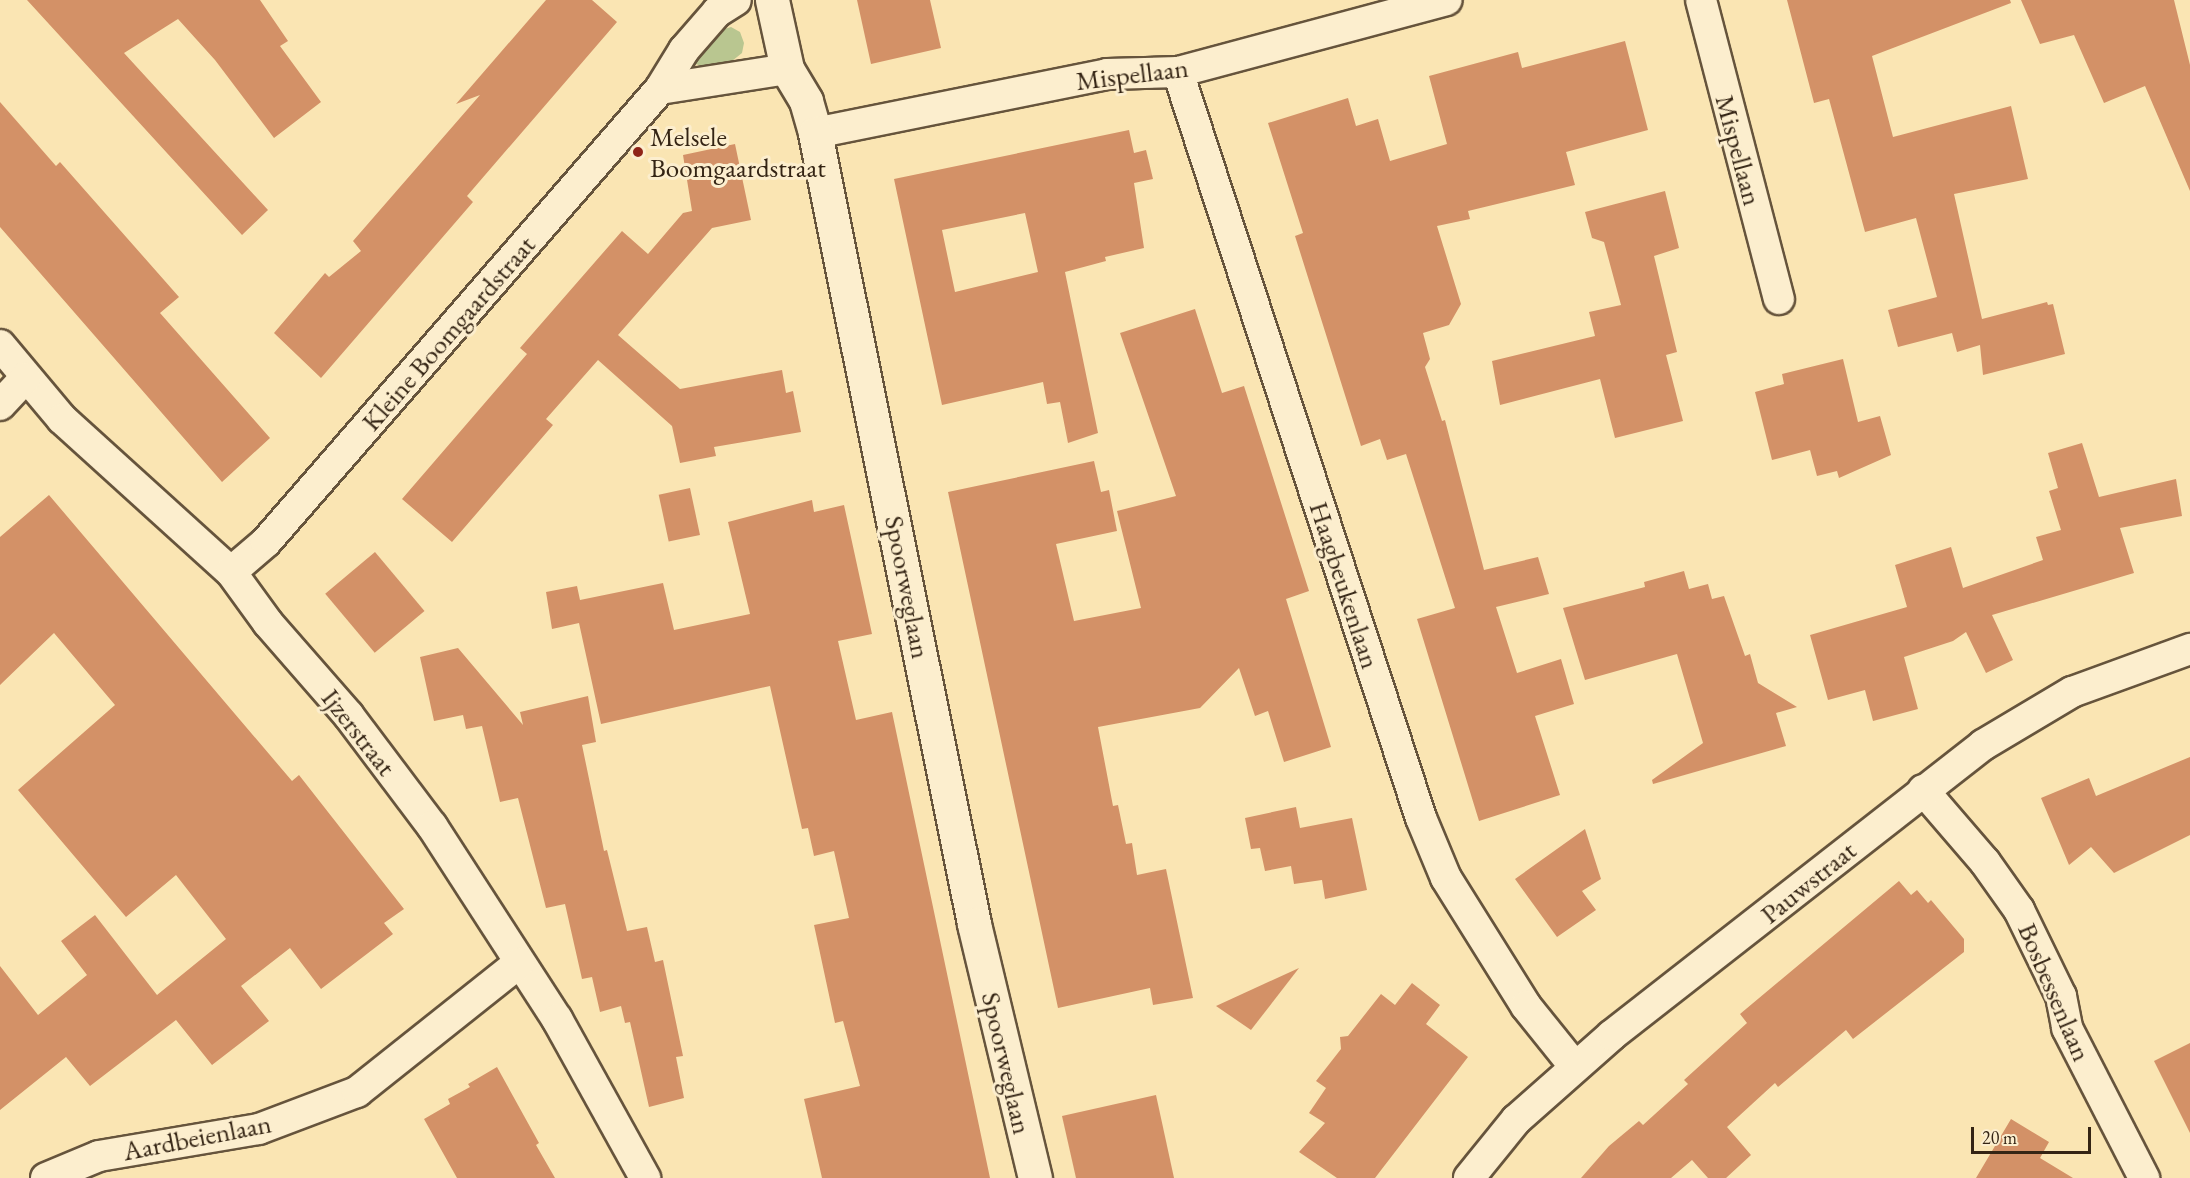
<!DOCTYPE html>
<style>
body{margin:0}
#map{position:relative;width:2190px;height:1178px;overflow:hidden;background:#fae5b3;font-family:"EB Garamond",serif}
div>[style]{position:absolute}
.green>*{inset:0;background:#b9c690}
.building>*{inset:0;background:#d39167;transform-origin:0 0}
.roads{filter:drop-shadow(2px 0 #66543c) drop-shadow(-2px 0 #66543c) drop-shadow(0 2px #66543c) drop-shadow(0 -2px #66543c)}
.street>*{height:30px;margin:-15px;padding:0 15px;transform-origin:15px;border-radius:15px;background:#fceece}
.secondary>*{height:33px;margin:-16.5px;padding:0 16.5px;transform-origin:16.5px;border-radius:16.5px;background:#fceece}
.dots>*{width:16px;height:16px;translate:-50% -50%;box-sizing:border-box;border:3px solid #fceece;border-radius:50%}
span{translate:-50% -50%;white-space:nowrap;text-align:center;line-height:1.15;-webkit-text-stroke:6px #fceece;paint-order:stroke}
.street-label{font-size:27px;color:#342414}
.poi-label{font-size:27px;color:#342414}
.left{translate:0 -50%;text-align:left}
.scale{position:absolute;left:1971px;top:1127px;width:120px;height:27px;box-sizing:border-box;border:3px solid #342414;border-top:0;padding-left:8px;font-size:18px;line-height:21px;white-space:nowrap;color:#342414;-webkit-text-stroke:4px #fceece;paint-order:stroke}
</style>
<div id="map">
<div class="green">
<div style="clip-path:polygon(731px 27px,740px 32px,744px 43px,742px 53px,732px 61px,704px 67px,693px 63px,706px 42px,718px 31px)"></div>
</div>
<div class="building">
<div style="clip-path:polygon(27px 0,260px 0,288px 41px,280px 46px,321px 102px,274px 138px,215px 60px,178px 19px,124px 53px,268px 210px,242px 235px)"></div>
<div style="clip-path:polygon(546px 0,592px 0,617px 22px,467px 196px,473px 202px,321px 378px,274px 333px,325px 273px,329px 277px,361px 251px,353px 241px,480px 95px,456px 104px)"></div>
<div style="clip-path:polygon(857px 0,930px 0,941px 48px,871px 64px)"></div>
<div style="clip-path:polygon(1787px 0,2010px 0,2011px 3px,1872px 56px,1893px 137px,2011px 106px,2028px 179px,1954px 194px,1982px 319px,2047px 302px,2048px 305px,2053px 304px,2065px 354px,1983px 375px,1980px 345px,1957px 352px,1952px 333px,1898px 347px,1888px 310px,1937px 297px,1916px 218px,1865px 232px,1829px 99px,1814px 103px)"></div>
<div style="clip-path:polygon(2021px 0,2174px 0,2190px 65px,2190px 191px,2145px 86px,2104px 103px,2074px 35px,2040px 44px)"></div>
<div style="clip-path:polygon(1625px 41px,1648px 130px,1566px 152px,1575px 185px,1468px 211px,1470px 219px,1437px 226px,1461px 304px,1449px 325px,1423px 333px,1430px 359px,1425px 367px,1442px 421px,1445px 420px,1484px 570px,1538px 557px,1549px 594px,1496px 607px,1517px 673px,1561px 659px,1574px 704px,1535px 716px,1560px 795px,1479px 821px,1417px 619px,1455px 608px,1406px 454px,1387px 460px,1380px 439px,1361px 446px,1295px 236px,1303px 233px,1268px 123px,1348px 98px,1356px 126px,1378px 119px,1390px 161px,1447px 144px,1429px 76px,1518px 52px,1522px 68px)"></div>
<div style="clip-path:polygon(0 102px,56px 166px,60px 162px,179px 297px,160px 313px,270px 438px,222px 482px,0 227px)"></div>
<div style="clip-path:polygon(evenodd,1129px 130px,1134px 153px,1146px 150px,1153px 179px,1134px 183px,1144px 248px,1105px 257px,1106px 261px,1065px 272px,1098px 433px,1068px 443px,1060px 402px,1047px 404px,1043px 382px,942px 405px,894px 179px,1129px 130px,1025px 213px,1038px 272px,955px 292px,942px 230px,1025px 213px)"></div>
<div style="clip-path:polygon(735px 144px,751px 220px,712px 228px,618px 335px,680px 389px,782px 370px,786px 393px,793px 391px,801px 432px,714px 447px,716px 456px,680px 463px,672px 426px,598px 360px,546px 419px,553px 425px,452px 542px,402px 499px,527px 354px,520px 348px,622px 231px,648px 254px,683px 213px,692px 211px,683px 155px)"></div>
<div style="clip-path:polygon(1665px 191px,1679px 248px,1654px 256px,1677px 352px,1666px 355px,1683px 421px,1615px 438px,1600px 379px,1500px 405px,1492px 361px,1595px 336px,1589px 312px,1621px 305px,1604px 242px,1592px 238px,1585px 212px)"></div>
<div style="clip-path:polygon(1195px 309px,1222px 393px,1244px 386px,1309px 591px,1286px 599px,1331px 747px,1284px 762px,1268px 711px,1255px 716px,1239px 668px,1200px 708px,1098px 727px,1113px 806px,1118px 805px,1126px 844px,1132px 843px,1137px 875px,1166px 869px,1193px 998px,1153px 1005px,1150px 988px,1058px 1008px,948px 492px,1094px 461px,1101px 492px,1109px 490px,1117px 531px,1056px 544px,1074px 621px,1141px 608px,1117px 511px,1176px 496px,1120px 333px)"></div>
<div style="clip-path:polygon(1843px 359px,1858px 422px,1880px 416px,1891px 455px,1839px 478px,1837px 471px,1817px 476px,1810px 450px,1772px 460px,1755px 392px,1784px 384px,1782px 374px)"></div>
<div style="clip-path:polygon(2082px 443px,2099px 497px,2176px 479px,2182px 516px,2120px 528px,2134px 573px,1992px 615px,2013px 660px,1986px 673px,1966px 632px,1953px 641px,1904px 657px,1918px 709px,1873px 721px,1865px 690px,1828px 700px,1810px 635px,1907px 607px,1895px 565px,1951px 547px,1963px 588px,2043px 560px,2036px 537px,2061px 530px,2049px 491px,2058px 488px,2048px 453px)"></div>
<div style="left:690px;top:488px;width:48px;height:32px;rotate:78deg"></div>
<div style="clip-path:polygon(49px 495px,292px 781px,299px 775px,404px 909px,384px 923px,393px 934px,321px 989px,290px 948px,241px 986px,269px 1021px,212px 1065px,176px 1020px,90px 1086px,66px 1057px,0 1110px,0 966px,38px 1015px,87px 975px,61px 941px,95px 915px,157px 995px,226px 939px,176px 875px,126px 917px,18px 790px,115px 705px,54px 633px,0 685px,0 537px)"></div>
<div style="clip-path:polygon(812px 500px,814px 512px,844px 505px,872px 634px,838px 641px,856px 720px,892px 712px,990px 1178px,822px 1178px,804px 1099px,860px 1086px,843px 1021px,835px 1023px,814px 925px,849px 918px,834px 851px,814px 856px,808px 828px,802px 829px,770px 686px,601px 724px,579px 623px,552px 629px,546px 592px,577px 586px,580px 600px,663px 583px,674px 630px,750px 614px,728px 522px)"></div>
<div style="left:375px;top:552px;width:77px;height:65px;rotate:50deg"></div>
<div style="clip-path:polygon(1684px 571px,1689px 589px,1708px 584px,1712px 599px,1724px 596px,1745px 656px,1750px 654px,1758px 683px,1797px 707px,1776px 713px,1786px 746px,1653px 784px,1652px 780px,1703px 743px,1677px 654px,1585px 680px,1563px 608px,1645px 587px,1644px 582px)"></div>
<div style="clip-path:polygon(458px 648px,523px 725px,520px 712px,588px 696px,596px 742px,582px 745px,604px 851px,607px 850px,627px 931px,647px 927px,655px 962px,663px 960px,683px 1056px,676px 1057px,684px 1098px,649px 1107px,630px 1022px,625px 1023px,621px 1006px,600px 1012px,592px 977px,582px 979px,565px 904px,546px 908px,518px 798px,500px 802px,482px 726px,466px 729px,463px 715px,434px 721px,420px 657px)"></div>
<div style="clip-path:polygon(2190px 757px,2190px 835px,2114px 873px,2091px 847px,2069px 865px,2041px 798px,2089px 778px,2096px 796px)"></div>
<div style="clip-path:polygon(1296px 807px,1300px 828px,1352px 818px,1367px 890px,1325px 899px,1322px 880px,1294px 884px,1291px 866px,1265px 871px,1260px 848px,1251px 849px,1245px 818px)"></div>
<div style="clip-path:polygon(1585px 829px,1601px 879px,1582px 891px,1596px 910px,1557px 937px,1515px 879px)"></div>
<div style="clip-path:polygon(1899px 881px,1911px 895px,1917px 890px,1928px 903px,1931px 900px,1964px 939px,1964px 952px,1853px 1039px,1846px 1030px,1778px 1087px,1775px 1083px,1727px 1127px,1751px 1155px,1726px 1178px,1708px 1178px,1692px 1160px,1671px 1178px,1581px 1178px,1609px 1146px,1639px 1121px,1643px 1125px,1688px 1084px,1684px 1080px,1747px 1023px,1740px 1014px)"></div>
<div style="clip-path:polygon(1299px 968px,1251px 1030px,1216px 1006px)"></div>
<div style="clip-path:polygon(1412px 983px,1440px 1005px,1426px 1024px,1468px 1057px,1375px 1178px,1337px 1178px,1299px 1152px,1325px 1123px,1309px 1113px,1326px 1088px,1316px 1081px,1341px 1049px,1340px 1037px,1348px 1036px,1381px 994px,1395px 1005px)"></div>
<div style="clip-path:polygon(2190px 1043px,2190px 1133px,2154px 1061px)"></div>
<div style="clip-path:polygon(497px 1067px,539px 1143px,536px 1145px,555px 1178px,457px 1178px,424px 1119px,450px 1104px,448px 1099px,470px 1087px,468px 1084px)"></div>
<div style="clip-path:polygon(1156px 1095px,1174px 1178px,1076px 1178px,1062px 1116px)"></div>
<div style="clip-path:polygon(2011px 1119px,2049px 1142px,2040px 1158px,2073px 1178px,1976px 1178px)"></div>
</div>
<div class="roads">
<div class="street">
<div style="left:1701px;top:0;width:309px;rotate:75.4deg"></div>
<div style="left:1178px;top:72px;width:785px;rotate:71.96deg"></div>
<div style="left:1421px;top:818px;width:65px;rotate:67.4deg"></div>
<div style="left:1446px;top:878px;width:151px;rotate:58deg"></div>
<div style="left:1526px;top:1006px;width:78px;rotate:51.2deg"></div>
<div style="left:660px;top:89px;width:129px;rotate:-8.9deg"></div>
<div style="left:815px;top:133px;width:298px;rotate:-11.4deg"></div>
<div style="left:1107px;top:74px;width:71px;rotate:-1.6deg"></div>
<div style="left:1178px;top:72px;width:278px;rotate:-15deg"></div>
<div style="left:0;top:345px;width:97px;rotate:50deg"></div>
<div style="left:62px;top:419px;width:228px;rotate:42.2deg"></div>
<div style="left:231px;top:572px;width:63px;rotate:54deg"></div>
<div style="left:268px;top:623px;width:123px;rotate:48.9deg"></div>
<div style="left:349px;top:716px;width:138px;rotate:53deg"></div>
<div style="left:432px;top:826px;width:230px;rotate:57.1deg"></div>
<div style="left:557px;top:1019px;width:182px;rotate:61deg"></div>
<div style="left:0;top:405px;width:37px;rotate:-47deg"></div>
<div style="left:231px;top:572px;width:46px;rotate:-40.6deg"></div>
<div style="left:266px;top:542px;width:600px;rotate:-48.98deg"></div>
<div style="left:660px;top:89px;width:46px;rotate:-58.4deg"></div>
<div style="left:684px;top:50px;width:50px;rotate:-49deg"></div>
<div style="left:717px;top:12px;width:22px;rotate:-32deg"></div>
<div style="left:1923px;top:790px;width:95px;rotate:49.3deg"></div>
<div style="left:1985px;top:862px;width:59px;rotate:54.7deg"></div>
<div style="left:2019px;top:910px;width:96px;rotate:64deg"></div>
<div style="left:2061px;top:996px;width:33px;rotate:79deg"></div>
<div style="left:2067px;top:1028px;width:169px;rotate:62.8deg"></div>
<div style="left:46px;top:1178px;width:57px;rotate:-22.5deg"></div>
<div style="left:99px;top:1156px;width:162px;rotate:-9.6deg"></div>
<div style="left:259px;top:1129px;width:105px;rotate:-20.7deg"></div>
<div style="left:357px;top:1092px;width:207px;rotate:-38.5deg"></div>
<div style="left:1469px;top:1178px;width:75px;rotate:-51deg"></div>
<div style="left:1516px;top:1120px;width:128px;rotate:-41.5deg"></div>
<div style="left:1612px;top:1035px;width:471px;rotate:-38deg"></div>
<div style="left:1983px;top:745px;width:104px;rotate:-30.8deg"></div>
<div style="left:2072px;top:692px;width:126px;rotate:-20deg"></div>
</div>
<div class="secondary">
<div style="left:772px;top:0;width:71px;rotate:77.7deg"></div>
<div style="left:787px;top:69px;width:37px;rotate:59deg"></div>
<div style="left:806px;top:101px;width:33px;rotate:74deg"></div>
<div style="left:815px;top:133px;width:807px;rotate:78.63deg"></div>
<div style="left:974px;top:924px;width:261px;rotate:76.5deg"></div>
</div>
</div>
<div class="dots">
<div style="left:638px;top:152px;background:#8f2418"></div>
</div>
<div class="street-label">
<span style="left:1132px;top:74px;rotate:-7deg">Mispellaan</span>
<span style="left:1739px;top:150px;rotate:75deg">Mispellaan</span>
<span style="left:448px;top:333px;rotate:-49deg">Kleine Boomgaardstraat</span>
<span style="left:1345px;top:585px;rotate:72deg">Haagbeukenlaan</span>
<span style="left:908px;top:587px;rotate:79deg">Spoorweglaan</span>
<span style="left:359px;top:732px;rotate:52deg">Ijzerstraat</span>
<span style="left:1808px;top:882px;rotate:-39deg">Pauwstraat</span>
<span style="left:2055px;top:992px;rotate:67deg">Bosbessenlaan</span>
<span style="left:1007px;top:1063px;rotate:77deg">Spoorweglaan</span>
<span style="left:197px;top:1137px;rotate:-11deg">Aardbeienlaan</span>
</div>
<div class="poi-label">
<span class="left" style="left:650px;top:152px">Melsele<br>Boomgaardstraat</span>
</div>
<div class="scale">20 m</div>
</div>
